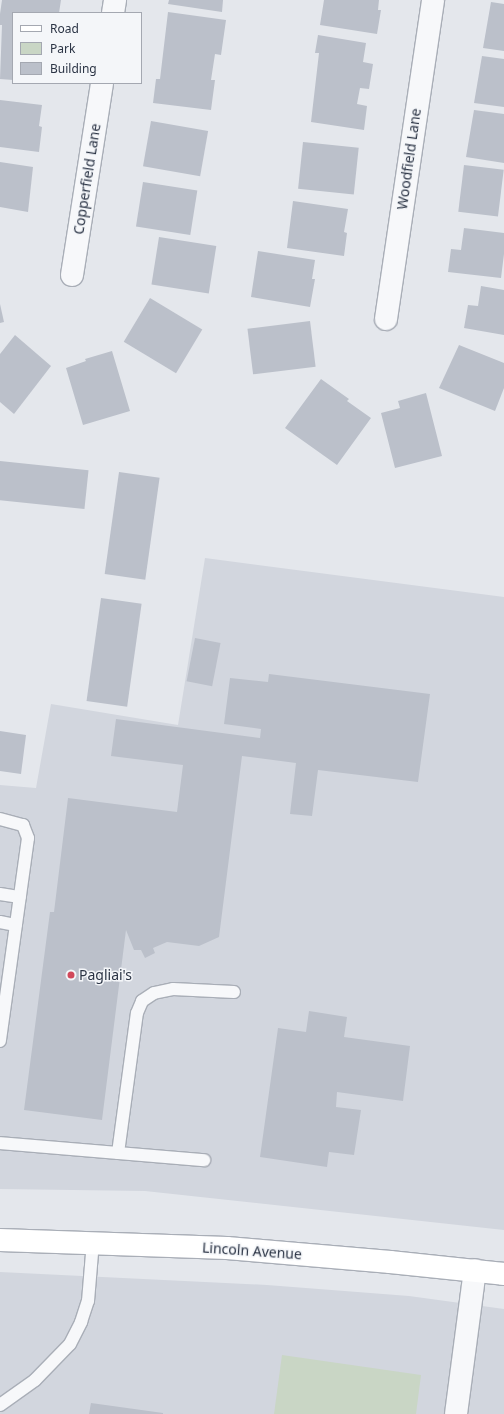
<!DOCTYPE html>
<style>
body{margin:0}
#map{position:relative;width:504px;height:1414px;overflow:hidden;background:#e4e7ec;font-family:"Noto Sans",sans-serif}
div>[style]{position:absolute}
.built>*{inset:0;background:#d2d6de}
.green>*{inset:0;background:#c9d6c5}
.building>*{inset:0;background:#bbc0ca;transform-origin:0 0}
.roads{filter:drop-shadow(1px 0 #a9aeb7) drop-shadow(-1px 0 #a9aeb7) drop-shadow(0 1px #a9aeb7) drop-shadow(0 -1px #a9aeb7)}
.lane>*{height:12px;margin:-6px;padding:0 6px;transform-origin:6px;border-radius:6px;background:#f7f8fa}
.street>*{height:22px;margin:-11px;padding:0 11px;transform-origin:11px;border-radius:11px;background:#f7f8fa}
.primary>*{height:22px;margin:-11px;padding:0 11px;transform-origin:11px;border-radius:11px;background:#fff}
.dots>*{width:11px;height:11px;translate:-50% -50%;box-sizing:border-box;border:2px solid #f4f6f9;border-radius:50%}
span{translate:-50% -50%;white-space:nowrap;text-align:center;line-height:1.15;-webkit-text-stroke:3px #f4f6f9;paint-order:stroke}
.street-label{font-size:14px;color:#2b3445}
.poi-label{font-size:14px;color:#2b3445}
.left{translate:0 -50%;text-align:left}
.legend{position:absolute;left:12px;top:12px;width:130px;height:72px;box-sizing:border-box;background:#f4f6f9;border:1px solid #a4a8b1;margin:0;padding:5px 7px;list-style:none;font-size:12px;color:#2b3445}
.legend li{display:flex;align-items:center;gap:8px;height:20px}
.legend b{width:20px;border:1px solid #a4a8b1}
</style>
<div id="map">
<div class="built">
<div style="clip-path:polygon(205px 558px,504px 597px,504px 1230px,145px 1191px,0 1189px,0 785px,36px 788px,51px 704px,178px 725px)"></div>
<div style="clip-path:polygon(0 1272px,267px 1285px,409px 1296px,504px 1309px,504px 1414px,0 1414px)"></div>
</div>
<div class="green">
<div style="clip-path:polygon(282px 1355px,421px 1375px,416px 1414px,274px 1414px)"></div>
</div>
<div class="building">
<div style="clip-path:polygon(2px 0,61px 0,59px 13px,13px 13px,13px 80px,0 79px,2px 25px,0 25px,0 14px)"></div>
<div style="clip-path:polygon(169px 0,223px 0,222px 12px,168px 4px)"></div>
<div style="clip-path:polygon(324px 0,379px 0,378px 10px,381px 10px,377px 34px,320px 25px)"></div>
<div style="clip-path:polygon(491px 2px,504px 4px,504px 51px,483px 48px)"></div>
<div style="clip-path:polygon(168px 12px,226px 20px,221px 55px,215px 54px,211px 80px,215px 80px,211px 110px,153px 103px,156px 79px,160px 79px)"></div>
<div style="clip-path:polygon(318px 35px,366px 43px,363px 62px,373px 64px,369px 89px,360px 88px,357px 104px,367px 106px,364px 130px,311px 122px,319px 53px,315px 53px)"></div>
<div style="clip-path:polygon(482px 56px,504px 59px,504px 107px,474px 103px)"></div>
<div style="clip-path:polygon(0 100px,42px 105px,39px 126px,42px 127px,39px 152px,0 147px)"></div>
<div style="clip-path:polygon(474px 110px,504px 114px,504px 163px,466px 157px)"></div>
<div style="left:151px;top:121px;width:58px;height:46px;rotate:10deg"></div>
<div style="left:303px;top:142px;width:56px;height:47px;rotate:6deg"></div>
<div style="clip-path:polygon(0 162px,33px 167px,28px 212px,0 207px)"></div>
<div style="left:464px;top:165px;width:40px;height:47px;rotate:7deg"></div>
<div style="left:143px;top:182px;width:55px;height:45px;rotate:9deg"></div>
<div style="clip-path:polygon(293px 201px,348px 209px,344px 232px,347px 233px,344px 256px,287px 248px)"></div>
<div style="clip-path:polygon(464px 228px,504px 233px,504px 254px,501px 278px,448px 272px,451px 249px,461px 250px)"></div>
<div style="left:159px;top:237px;width:58px;height:48px;rotate:9deg"></div>
<div style="clip-path:polygon(258px 251px,315px 260px,312px 279px,315px 279px,310px 307px,251px 297px)"></div>
<div style="clip-path:polygon(481px 286px,504px 290px,504px 335px,464px 328px,468px 305px,478px 306px)"></div>
<div style="left:150px;top:298px;width:61px;height:51px;rotate:31deg"></div>
<div style="clip-path:polygon(0 304px,4px 322px,0 323px)"></div>
<div style="left:310px;top:321px;width:46px;height:63px;rotate:83deg"></div>
<div style="clip-path:polygon(15px 335px,51px 366px,14px 414px,0 402px,0 354px)"></div>
<div style="clip-path:polygon(459px 345px,504px 363px,504px 388px,495px 411px,439px 388px)"></div>
<div style="clip-path:polygon(112px 351px,130px 411px,83px 425px,66px 368px,86px 361px,85px 359px)"></div>
<div style="clip-path:polygon(321px 379px,349px 399px,347px 401px,371px 418px,337px 465px,285px 428px)"></div>
<div style="clip-path:polygon(426px 393px,442px 456px,395px 468px,381px 413px,400px 408px,398px 401px)"></div>
<div style="left:0;top:461px;width:89px;height:39px;rotate:6deg"></div>
<div style="left:119px;top:472px;width:41px;height:103px;rotate:8deg"></div>
<div style="left:101px;top:598px;width:41px;height:104px;rotate:8deg"></div>
<div style="left:195px;top:638px;width:26px;height:44px;rotate:11deg"></div>
<div style="clip-path:polygon(269px 674px,430px 694px,418px 782px,318px 770px,312px 816px,290px 814px,296px 763px,242px 756px,219px 937px,199px 946px,167px 942px,153px 948px,155px 953px,145px 958px,141px 950px,134px 950px,126px 930px,102px 1120px,24px 1110px,50px 912px,54px 912px,68px 798px,177px 812px,183px 765px,111px 756px,116px 719px,260px 738px,261px 729px,224px 724px,230px 678px,268px 682px)"></div>
<div style="clip-path:polygon(0 731px,26px 735px,21px 774px,0 771px)"></div>
<div style="clip-path:polygon(309px 1011px,347px 1017px,344px 1037px,410px 1046px,403px 1101px,337px 1092px,336px 1107px,361px 1110px,354px 1155px,329px 1152px,327px 1167px,260px 1157px,278px 1028px,306px 1032px)"></div>
<div style="clip-path:polygon(91px 1403px,163px 1413px,163px 1414px,89px 1414px)"></div>
</div>
<div class="roads">
<div class="lane">
<div style="left:0;top:819px;width:24px;rotate:15deg"></div>
<div style="left:23px;top:825px;width:14px;rotate:69deg"></div>
<div style="left:28px;top:838px;width:205px;rotate:97.9deg"></div>
<div style="left:0;top:894px;width:20px;rotate:9deg"></div>
<div style="left:0;top:922px;width:16px;rotate:11deg"></div>
<div style="left:0;top:1143px;width:205px;rotate:4.8deg"></div>
<div style="left:118px;top:1153px;width:141px;rotate:-82.3deg"></div>
<div style="left:137px;top:1013px;width:13px;rotate:-67deg"></div>
<div style="left:142px;top:1001px;width:14px;rotate:-34deg"></div>
<div style="left:154px;top:993px;width:19px;rotate:-12deg"></div>
<div style="left:173px;top:989px;width:61px;rotate:2.8deg"></div>
<div style="left:0;top:1405px;width:43px;rotate:-35.5deg"></div>
<div style="left:35px;top:1380px;width:50px;rotate:-45.8deg"></div>
<div style="left:70px;top:1344px;width:25px;rotate:-63deg"></div>
<div style="left:81px;top:1322px;width:22px;rotate:-72deg"></div>
<div style="left:88px;top:1301px;width:59px;rotate:-85.2deg"></div>
</div>
<div class="street">
<div style="left:113px;top:13px;width:13px;rotate:-81deg"></div>
<div style="left:72px;top:275px;width:194px;rotate:-81.1deg"></div>
<div style="left:386px;top:319px;width:322px;rotate:-81.6deg"></div>
<div style="left:456px;top:1414px;width:145px;rotate:-82.5deg"></div>
</div>
<div class="primary">
<div style="left:0;top:1240px;width:227px;rotate:2deg"></div>
<div style="left:227px;top:1248px;width:164px;rotate:4.9deg"></div>
<div style="left:390px;top:1262px;width:115px;rotate:6deg"></div>
</div>
</div>
<div class="dots">
<div style="left:71px;top:975px;background:#d1495b"></div>
</div>
<div class="street-label">
<span style="left:409px;top:159px;rotate:-82deg">Woodfield Lane</span>
<span style="left:87px;top:179px;rotate:-81deg">Copperfield Lane</span>
<span style="left:252px;top:1251px;rotate:4deg">Lincoln Avenue</span>
</div>
<div class="poi-label">
<span class="left" style="left:79px;top:975px">Pagliai's</span>
</div>
<ul class="legend">
<li><b style="height:5px;background:#fff"></b>Road</li>
<li><b style="height:11px;background:#c9d6c5"></b>Park</li>
<li><b style="height:11px;background:#bbc0ca"></b>Building</li>
</ul>
</div>
